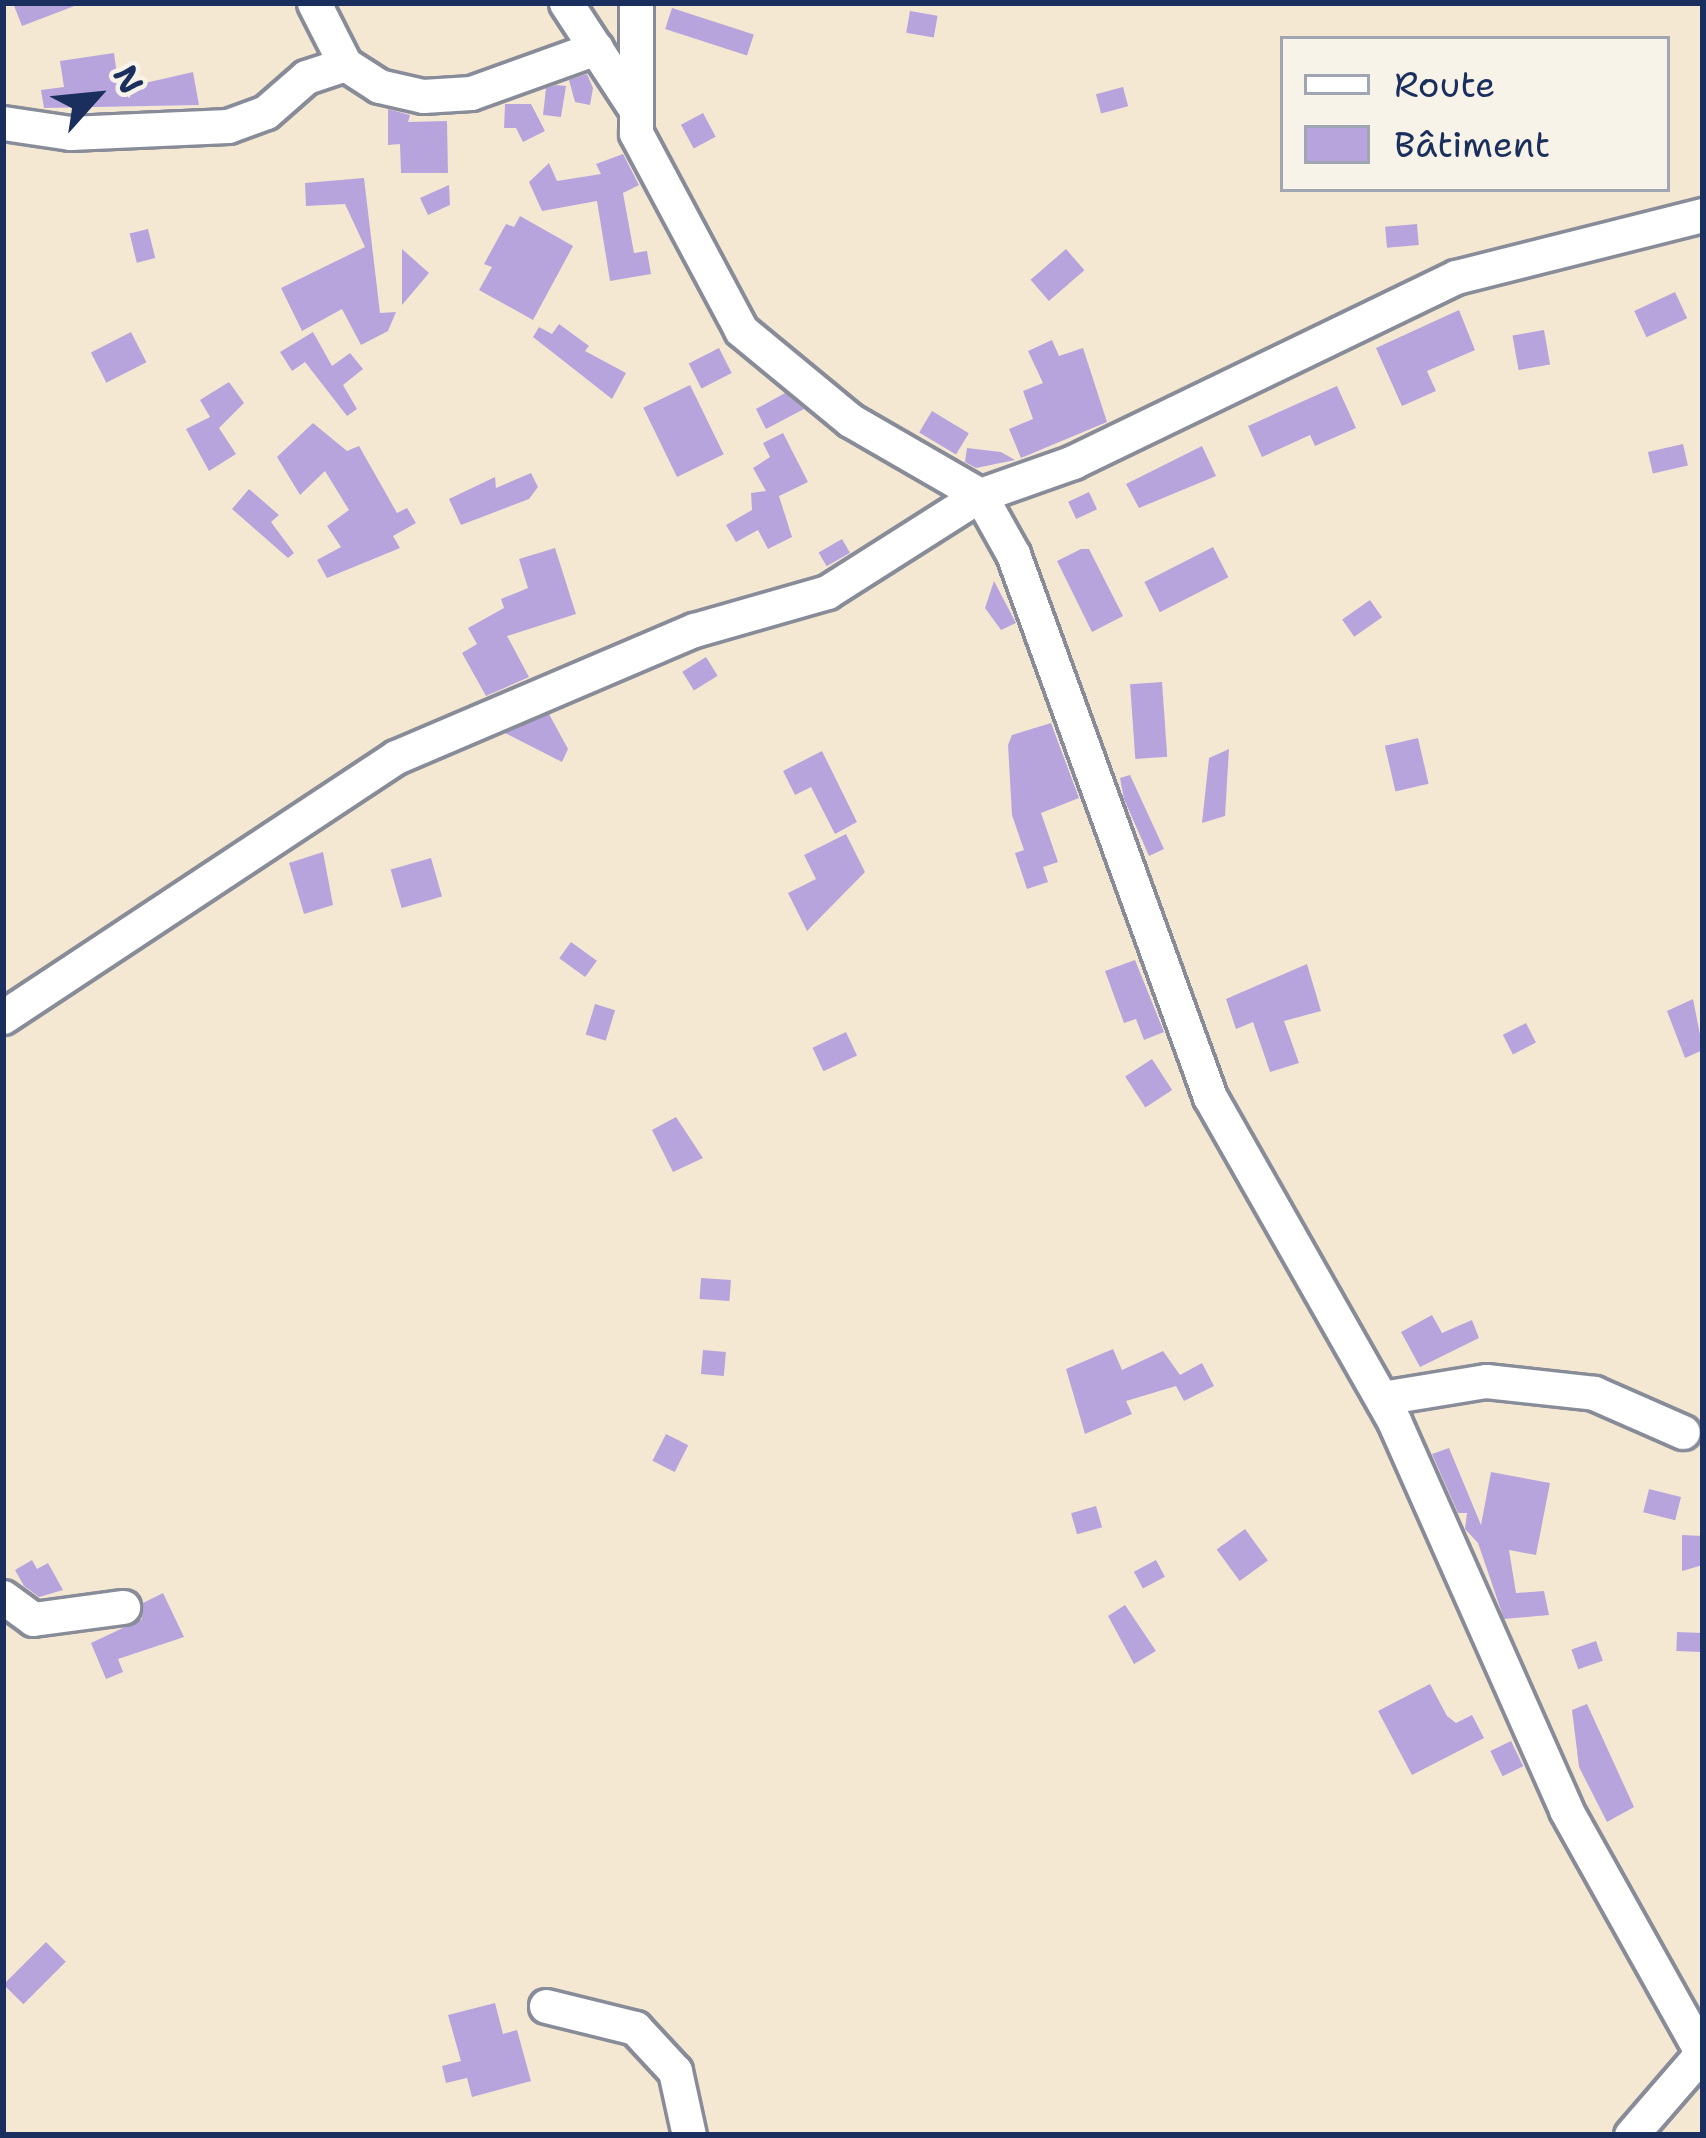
<!DOCTYPE html>
<meta charset="utf-8">
<style>
body{margin:0}
#map{position:relative;width:1706px;height:2138px;overflow:hidden;background:#f4e8d3;font-family:"Shantell Sans",sans-serif}
div>[style]{position:absolute}
.building>*{inset:0;background:#b8a4dd;transform-origin:0 0}
.roads{filter:drop-shadow(3px 0 #888c98) drop-shadow(-3px 0 #888c98) drop-shadow(0 3px #888c98) drop-shadow(0 -3px #888c98)}
.minor>*{height:33px;margin:-16.5px;padding:0 16.5px;transform-origin:16.5px;border-radius:16.5px;background:#fff}
span{translate:-50% -50%;white-space:nowrap;text-align:center;line-height:1.15;-webkit-text-stroke:9px #f7f3e8;paint-order:stroke}
.frame{position:absolute;inset:0;border:6px solid #1b2f5e;pointer-events:none}
.legend{position:absolute;left:1280px;top:36px;width:390px;height:156px;box-sizing:border-box;background:#f7f3e8;border:3px solid #9fa5b1;margin:0;padding:15px 21px;list-style:none;font-size:36px;color:#1b2f5e}
.legend li{display:flex;align-items:center;gap:24px;height:60px}
.legend b{width:60px;border:3px solid #9fa5b1}
.north{position:absolute;left:36px;top:36px;width:120px;height:120px;-webkit-text-stroke:9px #f7f3e8;paint-order:stroke;rotate:63deg;font-size:33px;font-weight:700;line-height:48px;text-align:center;color:#1b2f5e}
.north::after{content:'';display:block;margin:auto;width:42px;height:54px;background:#1b2f5e;clip-path:polygon(50% 0,100% 100%,50% 72%,0 100%)}
</style>
<div id="map">
<div class="building">
<div style="clip-path:polygon(13px 3px,77px 3px,77px 5px,22px 26px)"></div>
<div style="left:672px;top:8px;width:86px;height:22px;rotate:18deg"></div>
<div style="left:910px;top:11px;width:28px;height:22px;rotate:10deg"></div>
<div style="clip-path:polygon(114px 53px,119px 89px,193px 72px,199px 105px,44px 108px,41px 90px,64px 87px,60px 61px)"></div>
<div style="clip-path:polygon(587px 74px,593px 88px,590px 105px,575px 102px,569px 80px)"></div>
<div style="clip-path:polygon(556px 85px,566px 86px,561px 117px,543px 115px,546px 88px)"></div>
<div style="left:1123px;top:87px;width:20px;height:28px;rotate:75deg"></div>
<div style="clip-path:polygon(505px 104px,531px 104px,545px 131px,523px 142px,516px 128px,504px 128px)"></div>
<div style="clip-path:polygon(388px 109px,410px 115px,408px 122px,447px 121px,448px 173px,401px 173px,400px 144px,388px 145px)"></div>
<div style="left:703px;top:113px;width:27px;height:25px;rotate:62deg"></div>
<div style="clip-path:polygon(623px 154px,639px 185px,623px 193px,634px 253px,647px 251px,651px 274px,610px 281px,597px 201px,542px 211px,529px 182px,549px 163px,557px 181px,601px 174px,596px 164px)"></div>
<div style="clip-path:polygon(364px 178px,380px 313px,396px 312px,388px 331px,361px 345px,342px 309px,302px 331px,281px 288px,365px 247px,345px 204px,306px 206px,305px 183px)"></div>
<div style="clip-path:polygon(449px 185px,450px 205px,428px 215px,420px 198px)"></div>
<div style="clip-path:polygon(520px 216px,573px 246px,533px 320px,479px 290px,492px 267px,484px 264px,506px 224px,514px 227px)"></div>
<div style="left:1417px;top:224px;width:21px;height:32px;rotate:85deg"></div>
<div style="left:148px;top:229px;width:30px;height:19px;rotate:76deg"></div>
<div style="clip-path:polygon(402px 249px,429px 273px,402px 305px)"></div>
<div style="left:1066px;top:249px;width:28px;height:47px;rotate:49deg"></div>
<div style="left:1675px;top:292px;width:29px;height:45px;rotate:65deg"></div>
<div style="clip-path:polygon(1459px 310px,1475px 350px,1427px 371px,1436px 391px,1402px 406px,1376px 348px)"></div>
<div style="clip-path:polygon(559px 324px,589px 346px,585px 351px,626px 373px,612px 399px,533px 337px,539px 327px,552px 334px)"></div>
<div style="left:1544px;top:330px;width:35px;height:32px;rotate:80deg"></div>
<div style="left:131px;top:332px;width:34px;height:45px;rotate:63deg"></div>
<div style="clip-path:polygon(313px 332px,332px 366px,350px 353px,363px 369px,343px 385px,357px 409px,347px 416px,305px 362px,292px 371px,280px 352px)"></div>
<div style="clip-path:polygon(1052px 340px,1059px 356px,1083px 348px,1107px 422px,1021px 458px,1009px 429px,1033px 419px,1023px 391px,1043px 383px,1028px 351px)"></div>
<div style="left:719px;top:348px;width:28px;height:34px;rotate:63deg"></div>
<div style="clip-path:polygon(229px 382px,244px 403px,219px 428px,236px 454px,209px 471px,186px 429px,210px 417px,200px 400px)"></div>
<div style="left:690px;top:385px;width:77px;height:52px;rotate:64deg"></div>
<div style="clip-path:polygon(1337px 386px,1356px 428px,1315px 446px,1310px 435px,1262px 457px,1248px 426px)"></div>
<div style="clip-path:polygon(785px 393px,804px 409px,766px 429px,756px 409px)"></div>
<div style="left:932px;top:411px;width:43px;height:25px;rotate:31deg"></div>
<div style="clip-path:polygon(313px 423px,347px 451px,359px 446px,397px 513px,407px 508px,416px 523px,393px 536px,400px 548px,327px 578px,317px 560px,341px 547px,327px 526px,349px 510px,325px 471px,300px 495px,277px 457px)"></div>
<div style="clip-path:polygon(783px 433px,808px 482px,779px 496px,792px 537px,768px 549px,758px 530px,736px 542px,726px 525px,752px 510px,751px 493px,766px 491px,753px 468px,770px 457px,763px 443px)"></div>
<div style="left:1683px;top:444px;width:22px;height:36px;rotate:77deg"></div>
<div style="clip-path:polygon(1202px 446px,1216px 476px,1139px 508px,1126px 484px)"></div>
<div style="clip-path:polygon(967px 448px,1001px 452px,1015px 460px,976px 468px,965px 462px)"></div>
<div style="clip-path:polygon(531px 473px,538px 487px,529px 499px,461px 525px,449px 499px,495px 477px,496px 488px)"></div>
<div style="clip-path:polygon(249px 489px,279px 515px,271px 522px,294px 553px,288px 558px,232px 509px)"></div>
<div style="left:1089px;top:492px;width:19px;height:23px;rotate:65deg"></div>
<div style="left:842px;top:539px;width:16px;height:27px;rotate:60deg"></div>
<div style="left:1213px;top:547px;width:34px;height:77px;rotate:63deg"></div>
<div style="clip-path:polygon(555px 548px,576px 614px,507px 636px,529px 677px,486px 696px,462px 653px,477px 644px,468px 628px,504px 608px,501px 599px,528px 588px,519px 559px)"></div>
<div style="clip-path:polygon(1081px 549px,1089px 549px,1123px 616px,1092px 632px,1057px 561px)"></div>
<div style="clip-path:polygon(994px 581px,1016px 623px,1001px 630px,985px 608px)"></div>
<div style="left:1370px;top:600px;width:21px;height:34px;rotate:55deg"></div>
<div style="left:706px;top:657px;width:22px;height:28px;rotate:58deg"></div>
<div style="left:1162px;top:682px;width:75px;height:32px;rotate:86deg"></div>
<div style="clip-path:polygon(549px 714px,568px 749px,562px 762px,505px 733px)"></div>
<div style="clip-path:polygon(1051px 723px,1079px 798px,1041px 813px,1058px 862px,1043px 867px,1048px 882px,1027px 889px,1015px 853px,1024px 850px,1012px 815px,1008px 745px,1012px 735px)"></div>
<div style="left:1418px;top:738px;width:47px;height:34px;rotate:77deg"></div>
<div style="clip-path:polygon(1229px 749px,1225px 816px,1202px 823px,1209px 758px)"></div>
<div style="clip-path:polygon(822px 751px,857px 822px,835px 834px,811px 787px,795px 795px,783px 771px)"></div>
<div style="clip-path:polygon(1130px 775px,1164px 849px,1149px 856px,1124px 799px,1120px 778px)"></div>
<div style="clip-path:polygon(846px 834px,865px 872px,807px 931px,788px 893px,816px 879px,804px 855px)"></div>
<div style="clip-path:polygon(323px 852px,333px 905px,304px 914px,289px 863px)"></div>
<div style="left:431px;top:858px;width:40px;height:42px;rotate:74deg"></div>
<div style="left:571px;top:942px;width:32px;height:20px;rotate:36deg"></div>
<div style="clip-path:polygon(1135px 960px,1164px 1032px,1144px 1040px,1136px 1019px,1124px 1023px,1105px 971px)"></div>
<div style="clip-path:polygon(1307px 964px,1321px 1011px,1284px 1021px,1299px 1063px,1270px 1072px,1253px 1022px,1236px 1029px,1226px 999px)"></div>
<div style="clip-path:polygon(1693px 999px,1703px 1050px,1685px 1058px,1667px 1011px)"></div>
<div style="left:595px;top:1004px;width:21px;height:32px;rotate:17deg"></div>
<div style="left:1526px;top:1023px;width:22px;height:26px;rotate:63deg"></div>
<div style="left:846px;top:1032px;width:26px;height:37px;rotate:65deg"></div>
<div style="left:1152px;top:1059px;width:37px;height:32px;rotate:57deg"></div>
<div style="clip-path:polygon(676px 1117px,703px 1158px,673px 1172px,652px 1130px)"></div>
<div style="left:701px;top:1278px;width:30px;height:21px;rotate:4deg"></div>
<div style="clip-path:polygon(1432px 1315px,1442px 1333px,1472px 1320px,1479px 1338px,1420px 1367px,1401px 1332px)"></div>
<div style="clip-path:polygon(1113px 1349px,1122px 1370px,1163px 1351px,1180px 1375px,1202px 1363px,1214px 1386px,1184px 1401px,1176px 1386px,1126px 1401px,1132px 1414px,1085px 1434px,1066px 1369px)"></div>
<div style="left:703px;top:1350px;width:23px;height:24px;rotate:5deg"></div>
<div style="left:666px;top:1434px;width:25px;height:30px;rotate:27deg"></div>
<div style="clip-path:polygon(1449px 1448px,1481px 1525px,1491px 1472px,1550px 1483px,1536px 1555px,1509px 1550px,1516px 1593px,1544px 1591px,1549px 1615px,1504px 1619px,1478px 1543px,1465px 1529px,1467px 1513px,1458px 1513px,1432px 1454px)"></div>
<div style="left:1649px;top:1489px;width:33px;height:24px;rotate:14deg"></div>
<div style="left:1096px;top:1506px;width:22px;height:26px;rotate:74deg"></div>
<div style="left:1245px;top:1529px;width:39px;height:35px;rotate:54deg"></div>
<div style="clip-path:polygon(1682px 1535px,1703px 1536px,1703px 1565px,1682px 1571px)"></div>
<div style="clip-path:polygon(32px 1560px,37px 1569px,48px 1563px,63px 1590px,39px 1597px,24px 1586px,15px 1570px)"></div>
<div style="left:1156px;top:1560px;width:19px;height:25px;rotate:62deg"></div>
<div style="clip-path:polygon(163px 1593px,184px 1637px,118px 1659px,123px 1672px,106px 1679px,91px 1643px,142px 1619px,143px 1603px)"></div>
<div style="clip-path:polygon(1125px 1605px,1156px 1651px,1134px 1664px,1108px 1616px)"></div>
<div style="left:1677px;top:1632px;width:26px;height:19px;rotate:2deg"></div>
<div style="left:1596px;top:1641px;width:21px;height:26px;rotate:71deg"></div>
<div style="clip-path:polygon(1430px 1684px,1447px 1716px,1456px 1723px,1472px 1715px,1484px 1738px,1412px 1775px,1378px 1711px)"></div>
<div style="clip-path:polygon(1587px 1704px,1634px 1807px,1607px 1822px,1579px 1767px,1572px 1710px)"></div>
<div style="left:1511px;top:1741px;width:28px;height:23px;rotate:64deg"></div>
<div style="left:46px;top:1942px;width:28px;height:60px;rotate:45deg"></div>
<div style="clip-path:polygon(495px 2003px,503px 2034px,517px 2030px,531px 2081px,472px 2097px,467px 2078px,446px 2083px,442px 2066px,461px 2061px,448px 2015px)"></div>
</div>
<div class="roads">
<div class="minor">
<div style="left:314px;top:3px;width:68px;rotate:63.1deg"></div>
<div style="left:345px;top:64px;width:40px;rotate:32.9deg"></div>
<div style="left:379px;top:86px;width:45px;rotate:12.8deg"></div>
<div style="left:423px;top:96px;width:48px;rotate:-3.6deg"></div>
<div style="left:471px;top:93px;width:133px;rotate:-19.8deg"></div>
<div style="left:566px;top:3px;width:124px;rotate:56.8deg"></div>
<div style="left:636px;top:3px;width:130px;rotate:90deg"></div>
<div style="left:636px;top:133px;width:223px;rotate:61.9deg"></div>
<div style="left:741px;top:330px;width:141px;rotate:39.5deg"></div>
<div style="left:850px;top:420px;width:150px;rotate:30deg"></div>
<div style="left:980px;top:495px;width:68px;rotate:60.8deg"></div>
<div style="left:1013px;top:554px;width:578px;rotate:70.06deg"></div>
<div style="left:1210px;top:1097px;width:373px;rotate:60.4deg"></div>
<div style="left:1394px;top:1421px;width:425px;rotate:66.1deg"></div>
<div style="left:1566px;top:1810px;width:281px;rotate:60.8deg"></div>
<div style="left:3px;top:123px;width:68px;rotate:8.5deg"></div>
<div style="left:70px;top:133px;width:158px;rotate:-2.5deg"></div>
<div style="left:228px;top:126px;width:40px;rotate:-20.2deg"></div>
<div style="left:266px;top:112px;width:53px;rotate:-41.2deg"></div>
<div style="left:306px;top:77px;width:41px;rotate:-18.4deg"></div>
<div style="left:3px;top:1017px;width:471px;rotate:-33.5deg"></div>
<div style="left:396px;top:757px;width:324px;rotate:-23.1deg"></div>
<div style="left:694px;top:630px;width:138px;rotate:-15.9deg"></div>
<div style="left:827px;top:592px;width:181px;rotate:-32.4deg"></div>
<div style="left:980px;top:495px;width:99px;rotate:-19.5deg"></div>
<div style="left:1073px;top:462px;width:425px;rotate:-25.8deg"></div>
<div style="left:1456px;top:277px;width:255px;rotate:-14.1deg"></div>
<div style="left:1382px;top:1398px;width:105px;rotate:-9.3deg"></div>
<div style="left:1486px;top:1381px;width:109px;rotate:6.3deg"></div>
<div style="left:1594px;top:1393px;width:97px;rotate:23.7deg"></div>
<div style="left:3px;top:1597px;width:37px;rotate:36deg"></div>
<div style="left:33px;top:1619px;width:91px;rotate:-7.6deg"></div>
<div style="left:546px;top:2006px;width:92px;rotate:13.9deg"></div>
<div style="left:635px;top:2028px;width:59px;rotate:47.1deg"></div>
<div style="left:675px;top:2071px;width:66px;rotate:77.7deg"></div>
<div style="left:1631px;top:2135px;width:108px;rotate:-49.1deg"></div>
</div>
</div>
<div class="frame"></div>
<ul class="legend">
<li><b style="height:15px;background:#fff"></b>Route</li>
<li><b style="height:33px;background:#b8a4dd"></b>Bâtiment</li>
</ul>
<div class="north">N</div>
</div>
